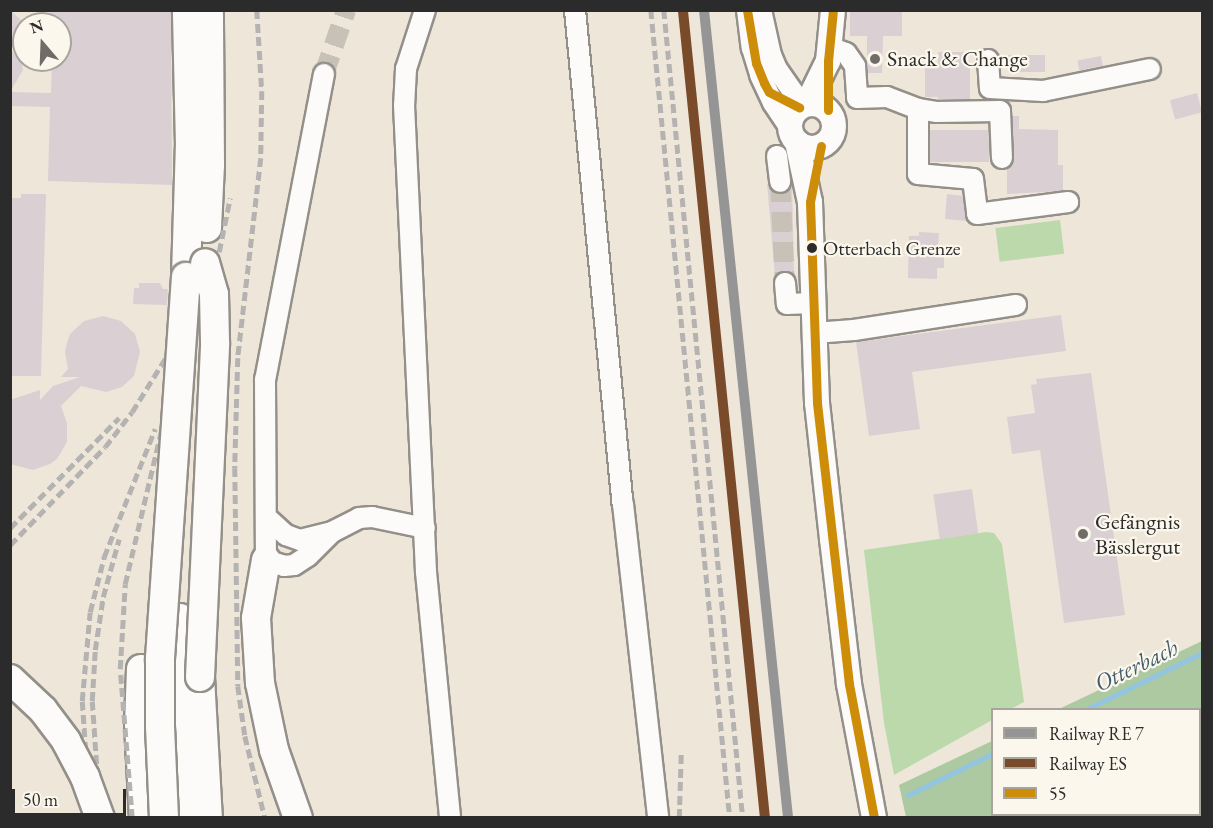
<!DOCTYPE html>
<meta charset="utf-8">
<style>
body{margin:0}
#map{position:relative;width:1213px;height:828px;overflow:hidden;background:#efe6da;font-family:"EB Garamond",serif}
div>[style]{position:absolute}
.green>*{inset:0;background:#bcd9ab;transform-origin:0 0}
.forest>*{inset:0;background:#acc9a1}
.stream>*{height:4.5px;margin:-2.25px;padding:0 2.25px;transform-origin:2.25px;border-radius:2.25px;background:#93c5e1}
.building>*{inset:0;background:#dacfd2;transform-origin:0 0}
.minor-tunnel>*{height:20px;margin-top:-10px;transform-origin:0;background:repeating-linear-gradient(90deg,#c8c1b7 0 20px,transparent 0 30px)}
.roads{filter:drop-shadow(2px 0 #938f89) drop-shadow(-2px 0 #938f89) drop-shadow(0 2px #938f89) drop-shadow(0 -2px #938f89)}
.minor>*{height:20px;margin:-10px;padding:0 10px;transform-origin:10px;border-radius:10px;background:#fdfbf9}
.major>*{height:24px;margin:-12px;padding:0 12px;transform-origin:12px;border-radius:12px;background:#fdfbf9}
.major>.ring{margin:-12px;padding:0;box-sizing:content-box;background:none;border:24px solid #fdfbf9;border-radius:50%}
.highway>*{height:28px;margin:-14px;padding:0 14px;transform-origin:14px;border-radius:14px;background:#fdfbf9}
.rail>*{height:4.5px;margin-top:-2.25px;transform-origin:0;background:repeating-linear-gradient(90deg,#b4b3b1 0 9px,transparent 0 13.5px)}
.bridges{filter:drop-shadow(2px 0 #938f89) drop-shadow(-2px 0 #938f89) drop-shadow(0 2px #938f89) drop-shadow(0 -2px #938f89)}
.highway-bridge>*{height:28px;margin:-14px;padding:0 14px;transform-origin:14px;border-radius:14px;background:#fdfbf9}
.bus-1>*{height:9px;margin:-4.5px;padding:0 4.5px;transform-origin:4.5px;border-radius:4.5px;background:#ce8d09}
.rail-1>*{height:10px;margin:-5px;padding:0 5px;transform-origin:5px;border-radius:5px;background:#959595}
.rail-2>*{height:10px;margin:-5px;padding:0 5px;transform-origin:5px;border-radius:5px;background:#7a4b2a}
.dots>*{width:16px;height:16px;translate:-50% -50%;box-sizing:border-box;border:3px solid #fbf7ec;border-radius:50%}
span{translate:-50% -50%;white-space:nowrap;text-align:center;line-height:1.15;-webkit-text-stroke:4.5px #fbf7ec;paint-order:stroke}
.bus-label{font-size:20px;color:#2b2b2b}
.left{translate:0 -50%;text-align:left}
.poi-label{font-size:22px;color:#2b2b2b}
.water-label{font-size:24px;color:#415c6c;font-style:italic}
.frame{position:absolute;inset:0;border:12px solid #2b2b2b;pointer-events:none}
.legend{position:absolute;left:991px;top:708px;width:210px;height:108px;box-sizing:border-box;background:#fbf7ec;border:2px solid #a8a59f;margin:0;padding:8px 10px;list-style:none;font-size:18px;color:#2b2b2b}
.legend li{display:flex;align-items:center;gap:12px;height:30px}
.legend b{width:30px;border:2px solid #a8a59f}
.north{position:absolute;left:12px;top:12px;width:60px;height:60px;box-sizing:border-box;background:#fbf7ec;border:2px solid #a8a59f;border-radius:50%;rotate:341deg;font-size:16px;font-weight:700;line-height:24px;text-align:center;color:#2b2b2b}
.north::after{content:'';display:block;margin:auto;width:21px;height:27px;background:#706c68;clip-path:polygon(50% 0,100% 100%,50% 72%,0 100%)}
.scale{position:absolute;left:12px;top:789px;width:114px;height:27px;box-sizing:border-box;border:3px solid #2b2b2b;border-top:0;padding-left:8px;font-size:18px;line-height:21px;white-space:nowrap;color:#2b2b2b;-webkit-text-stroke:4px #fbf7ec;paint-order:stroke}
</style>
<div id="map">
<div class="green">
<div style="left:1060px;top:220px;width:34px;height:65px;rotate:83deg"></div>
<div style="clip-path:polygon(986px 532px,994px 533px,1002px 544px,1024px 702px,1011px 709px,992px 710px,992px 720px,894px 775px,884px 723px,864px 550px)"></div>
</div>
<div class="forest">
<div style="clip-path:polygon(1202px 641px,1202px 817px,906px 817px,899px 785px,992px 741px,992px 814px,1200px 814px,1200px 710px,1059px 709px)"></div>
</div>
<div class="stream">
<div style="left:1085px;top:710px;width:130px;rotate:-26deg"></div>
<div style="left:908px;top:795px;width:93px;rotate:-26deg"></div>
</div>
<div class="building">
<div style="clip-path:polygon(10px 10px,21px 20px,24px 31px,11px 50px,22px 63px,23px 70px,10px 92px)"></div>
<div style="clip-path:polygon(50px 10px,171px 10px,172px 185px,48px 181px,50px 107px,10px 106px,10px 92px,51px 93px,52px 60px,60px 60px,60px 24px,49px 24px)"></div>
<div style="clip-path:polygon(850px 10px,902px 10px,902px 36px,883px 36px,882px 73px,867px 73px,867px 36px,850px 36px)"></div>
<div style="clip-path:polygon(938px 52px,964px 52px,964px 61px,970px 61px,970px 99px,938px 100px,938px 97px,925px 97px,925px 64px,938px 65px)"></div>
<div style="left:1008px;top:55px;width:37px;height:17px"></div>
<div style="left:1101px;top:56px;width:10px;height:24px;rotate:79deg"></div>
<div style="left:1197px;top:93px;width:20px;height:28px;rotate:75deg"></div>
<div style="clip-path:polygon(1012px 116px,1019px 116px,1019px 129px,1058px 130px,1058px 165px,1063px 165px,1063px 191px,1007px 194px,1007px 169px,1014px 157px)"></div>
<div style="left:930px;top:130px;width:59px;height:32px"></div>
<div style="clip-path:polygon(767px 183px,771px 190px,781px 194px,788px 191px,792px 184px,794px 276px,784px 271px,775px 277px)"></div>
<div style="clip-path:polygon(21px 194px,46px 194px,41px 376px,10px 376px,10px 198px,21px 198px)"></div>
<div style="clip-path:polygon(947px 194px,963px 196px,967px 221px,945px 219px)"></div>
<div style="clip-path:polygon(919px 232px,939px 233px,938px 248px,944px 248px,944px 268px,937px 268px,937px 279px,908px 278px,909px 236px,919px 236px)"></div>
<div style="clip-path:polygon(139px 283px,160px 283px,163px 289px,168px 289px,167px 305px,133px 304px,134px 288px,139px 288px)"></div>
<div style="clip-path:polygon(1061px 315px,1066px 351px,912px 372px,920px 429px,869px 436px,856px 342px)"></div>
<div style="clip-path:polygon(103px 316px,121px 321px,135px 334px,140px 352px,134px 376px,122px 387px,106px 392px,81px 386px,61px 406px,67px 423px,67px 442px,57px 459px,50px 464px,33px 470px,10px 464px,10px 400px,40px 390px,40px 400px,53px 386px,80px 377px,61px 377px,68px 369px,65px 352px,67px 343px,70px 334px,84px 321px)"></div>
<div style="clip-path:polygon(1091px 373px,1125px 615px,1064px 623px,1040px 450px,1012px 454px,1007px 417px,1035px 413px,1031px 385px,1037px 384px,1036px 379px)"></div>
<div style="left:972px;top:489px;width:45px;height:39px;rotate:82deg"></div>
</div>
<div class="minor-tunnel">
<div style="left:324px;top:74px;width:68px;rotate:-71deg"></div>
<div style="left:780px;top:182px;width:101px;rotate:87.2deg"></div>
</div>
<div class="roads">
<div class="minor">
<div style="left:425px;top:10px;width:62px;rotate:107.9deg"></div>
<div style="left:406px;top:69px;width:36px;rotate:93deg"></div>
<div style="left:404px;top:105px;width:468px;rotate:87.3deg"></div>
<div style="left:426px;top:572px;width:247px;rotate:84.4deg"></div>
<div style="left:575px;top:10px;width:496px;rotate:84.5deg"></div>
<div style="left:623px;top:504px;width:316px;rotate:83.6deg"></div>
<div style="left:747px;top:10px;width:38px;rotate:83deg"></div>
<div style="left:752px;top:48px;width:28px;rotate:73deg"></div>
<div style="left:760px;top:75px;width:31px;rotate:65deg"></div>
<div style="left:773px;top:103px;width:30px;rotate:56deg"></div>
<div style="left:761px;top:10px;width:46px;rotate:77.5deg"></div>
<div style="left:771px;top:55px;width:15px;rotate:67deg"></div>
<div style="left:777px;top:69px;width:28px;rotate:55deg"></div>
<div style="left:793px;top:92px;width:12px;rotate:104deg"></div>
<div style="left:830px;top:47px;width:17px;rotate:21deg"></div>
<div style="left:846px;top:53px;width:16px;rotate:55deg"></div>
<div style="left:855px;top:66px;width:32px;rotate:86deg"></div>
<div style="left:857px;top:98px;width:30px;rotate:-2deg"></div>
<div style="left:887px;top:97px;width:33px;rotate:21deg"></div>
<div style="left:918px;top:109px;width:18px;rotate:9deg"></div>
<div style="left:936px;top:112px;width:64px;rotate:-0.9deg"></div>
<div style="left:1000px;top:111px;width:47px;rotate:87.6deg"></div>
<div style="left:988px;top:60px;width:28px;rotate:86deg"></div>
<div style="left:990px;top:88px;width:53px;rotate:3.2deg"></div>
<div style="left:1043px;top:91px;width:109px;rotate:-11.6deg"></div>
<div style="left:324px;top:74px;width:311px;rotate:100.9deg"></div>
<div style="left:265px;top:379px;width:181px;rotate:89.7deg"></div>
<div style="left:266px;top:560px;width:19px;rotate:18deg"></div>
<div style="left:284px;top:566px;width:10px;rotate:-6deg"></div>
<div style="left:294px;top:565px;width:17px;rotate:-33deg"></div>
<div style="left:308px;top:556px;width:34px;rotate:-45deg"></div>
<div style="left:332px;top:532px;width:30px;rotate:-27deg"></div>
<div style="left:359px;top:518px;width:13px;rotate:-4deg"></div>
<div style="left:372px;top:517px;width:54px;rotate:11.7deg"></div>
<div style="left:918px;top:109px;width:65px;rotate:90deg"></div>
<div style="left:918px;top:174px;width:55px;rotate:5.2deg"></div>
<div style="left:973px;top:179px;width:35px;rotate:83deg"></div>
<div style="left:977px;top:214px;width:92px;rotate:-7.5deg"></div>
<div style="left:777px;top:156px;width:26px;rotate:83deg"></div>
<div style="left:785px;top:283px;width:21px;rotate:85deg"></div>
<div style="left:787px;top:304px;width:26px;rotate:-2deg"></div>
<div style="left:814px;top:333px;width:40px;rotate:-4.3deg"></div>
<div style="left:854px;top:330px;width:164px;rotate:-8.8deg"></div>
<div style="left:266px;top:517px;width:27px;rotate:42deg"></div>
<div style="left:286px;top:535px;width:15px;rotate:20deg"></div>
<div style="left:300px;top:540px;width:30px;rotate:-14deg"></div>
</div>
<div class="major">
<div class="ring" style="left:790px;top:104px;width:20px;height:20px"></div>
<div style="left:807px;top:104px;width:48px;rotate:-64deg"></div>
<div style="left:828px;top:61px;width:51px;rotate:-84.4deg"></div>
<div style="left:797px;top:142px;width:61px;rotate:77.8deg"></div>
<div style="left:810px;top:202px;width:201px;rotate:88deg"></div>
<div style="left:817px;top:403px;width:137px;rotate:83.7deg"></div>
<div style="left:832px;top:539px;width:146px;rotate:83.3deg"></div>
<div style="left:849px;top:684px;width:136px;rotate:79.4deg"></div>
</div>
<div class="highway">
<div style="left:207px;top:228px;width:63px;rotate:-87.3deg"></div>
<div style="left:210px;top:165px;width:155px;rotate:-90.4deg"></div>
<div style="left:186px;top:277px;width:131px;rotate:-88.3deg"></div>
<div style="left:190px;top:146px;width:136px;rotate:-91.3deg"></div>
<div style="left:266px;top:560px;width:59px;rotate:99.8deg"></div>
<div style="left:256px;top:618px;width:65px;rotate:86.5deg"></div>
<div style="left:260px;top:683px;width:68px;rotate:78.2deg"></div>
<div style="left:274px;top:750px;width:72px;rotate:70.6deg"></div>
<div style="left:180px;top:618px;width:110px;rotate:90.5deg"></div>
<div style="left:179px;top:728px;width:90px;rotate:87.5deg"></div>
<div style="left:141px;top:669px;width:55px;rotate:92.1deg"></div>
<div style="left:139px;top:724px;width:94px;rotate:87deg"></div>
<div style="left:200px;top:677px;width:141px;rotate:86.8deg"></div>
</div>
</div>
<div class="rail">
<div style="left:257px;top:10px;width:81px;rotate:86.5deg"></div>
<div style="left:262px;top:91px;width:67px;rotate:90.9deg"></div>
<div style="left:261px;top:158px;width:201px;rotate:96.6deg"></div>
<div style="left:238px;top:358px;width:110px;rotate:91.6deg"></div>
<div style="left:235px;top:468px;width:218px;rotate:89.2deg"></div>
<div style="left:238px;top:686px;width:50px;rotate:82deg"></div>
<div style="left:245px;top:736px;width:84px;rotate:76.3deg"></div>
<div style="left:651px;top:10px;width:812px;rotate:84.42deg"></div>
<div style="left:664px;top:10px;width:812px;rotate:84.42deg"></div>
<div style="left:10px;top:528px;width:155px;rotate:-45.3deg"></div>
<div style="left:10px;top:545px;width:136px;rotate:-45.9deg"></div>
<div style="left:105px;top:447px;width:44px;rotate:-52.4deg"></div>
<div style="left:132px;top:412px;width:102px;rotate:-58.2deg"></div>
<div style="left:90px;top:818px;width:117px;rotate:-93.9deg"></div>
<div style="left:82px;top:701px;width:89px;rotate:-84.9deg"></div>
<div style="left:90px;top:612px;width:57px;rotate:-75.7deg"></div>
<div style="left:104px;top:557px;width:138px;rotate:-68.3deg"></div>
<div style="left:100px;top:818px;width:117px;rotate:-93.9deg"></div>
<div style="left:92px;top:701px;width:51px;rotate:-86.6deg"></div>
<div style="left:95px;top:650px;width:54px;rotate:-81.4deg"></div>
<div style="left:103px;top:597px;width:60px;rotate:-74.6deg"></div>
<div style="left:132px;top:818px;width:149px;rotate:-94.6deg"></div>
<div style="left:120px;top:669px;width:85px;rotate:-86.6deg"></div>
<div style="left:125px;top:584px;width:195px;rotate:-76.7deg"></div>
<div style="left:170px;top:394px;width:69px;rotate:-67.9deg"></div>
<div style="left:196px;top:330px;width:81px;rotate:-73.6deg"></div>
<div style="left:219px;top:252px;width:55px;rotate:-78.5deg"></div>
<div style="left:679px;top:818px;width:65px;rotate:-88.2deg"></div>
</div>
<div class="bridges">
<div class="highway-bridge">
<div style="left:200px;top:677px;width:335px;rotate:-87.4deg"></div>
<div style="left:215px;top:342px;width:48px;rotate:-91.2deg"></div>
<div style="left:214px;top:294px;width:32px;rotate:-106deg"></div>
<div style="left:10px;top:679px;width:45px;rotate:43.2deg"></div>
<div style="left:43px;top:710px;width:39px;rotate:53deg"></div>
<div style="left:66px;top:741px;width:41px;rotate:62.2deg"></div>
<div style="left:85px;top:777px;width:44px;rotate:69.9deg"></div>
<div style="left:164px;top:818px;width:92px;rotate:-92.5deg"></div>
<div style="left:160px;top:726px;width:68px;rotate:-90deg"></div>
<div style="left:160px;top:658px;width:382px;rotate:-86.1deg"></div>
</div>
</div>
<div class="bus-1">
<div style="left:747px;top:10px;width:54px;rotate:80.4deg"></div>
<div style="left:756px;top:63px;width:22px;rotate:68deg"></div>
<div style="left:764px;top:83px;width:10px;rotate:61deg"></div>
<div style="left:769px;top:92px;width:34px;rotate:27deg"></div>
<div style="left:828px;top:110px;width:49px;rotate:-90deg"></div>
<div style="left:828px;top:61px;width:51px;rotate:-84.4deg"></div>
<div style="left:821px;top:146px;width:57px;rotate:101.1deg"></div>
<div style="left:810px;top:202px;width:201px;rotate:88deg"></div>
<div style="left:817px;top:403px;width:283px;rotate:83.5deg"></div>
<div style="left:849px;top:684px;width:136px;rotate:79.4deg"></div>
</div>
<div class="rail-1">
<div style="left:704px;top:10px;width:812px;rotate:84.06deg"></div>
</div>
<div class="rail-2">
<div style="left:683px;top:11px;width:811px;rotate:84.2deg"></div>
</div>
<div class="dots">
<div style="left:875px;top:59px;background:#706c68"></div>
<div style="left:812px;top:248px;background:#2b2b2b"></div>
<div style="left:1083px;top:534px;background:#706c68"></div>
</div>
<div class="bus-label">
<span class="left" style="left:823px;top:248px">Otterbach Grenze</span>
</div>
<div class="poi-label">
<span class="left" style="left:887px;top:59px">Snack &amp; Change</span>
<span class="left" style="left:1095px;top:534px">Gefängnis<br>Bässlergut</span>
</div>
<div class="water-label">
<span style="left:1136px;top:665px;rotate:-26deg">Otterbach</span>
</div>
<div class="frame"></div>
<ul class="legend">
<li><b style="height:8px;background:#959595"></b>Railway RE 7</li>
<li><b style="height:8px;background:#7a4b2a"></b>Railway ES</li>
<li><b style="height:8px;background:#ce8d09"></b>55</li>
</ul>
<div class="north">N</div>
<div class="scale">50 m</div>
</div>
